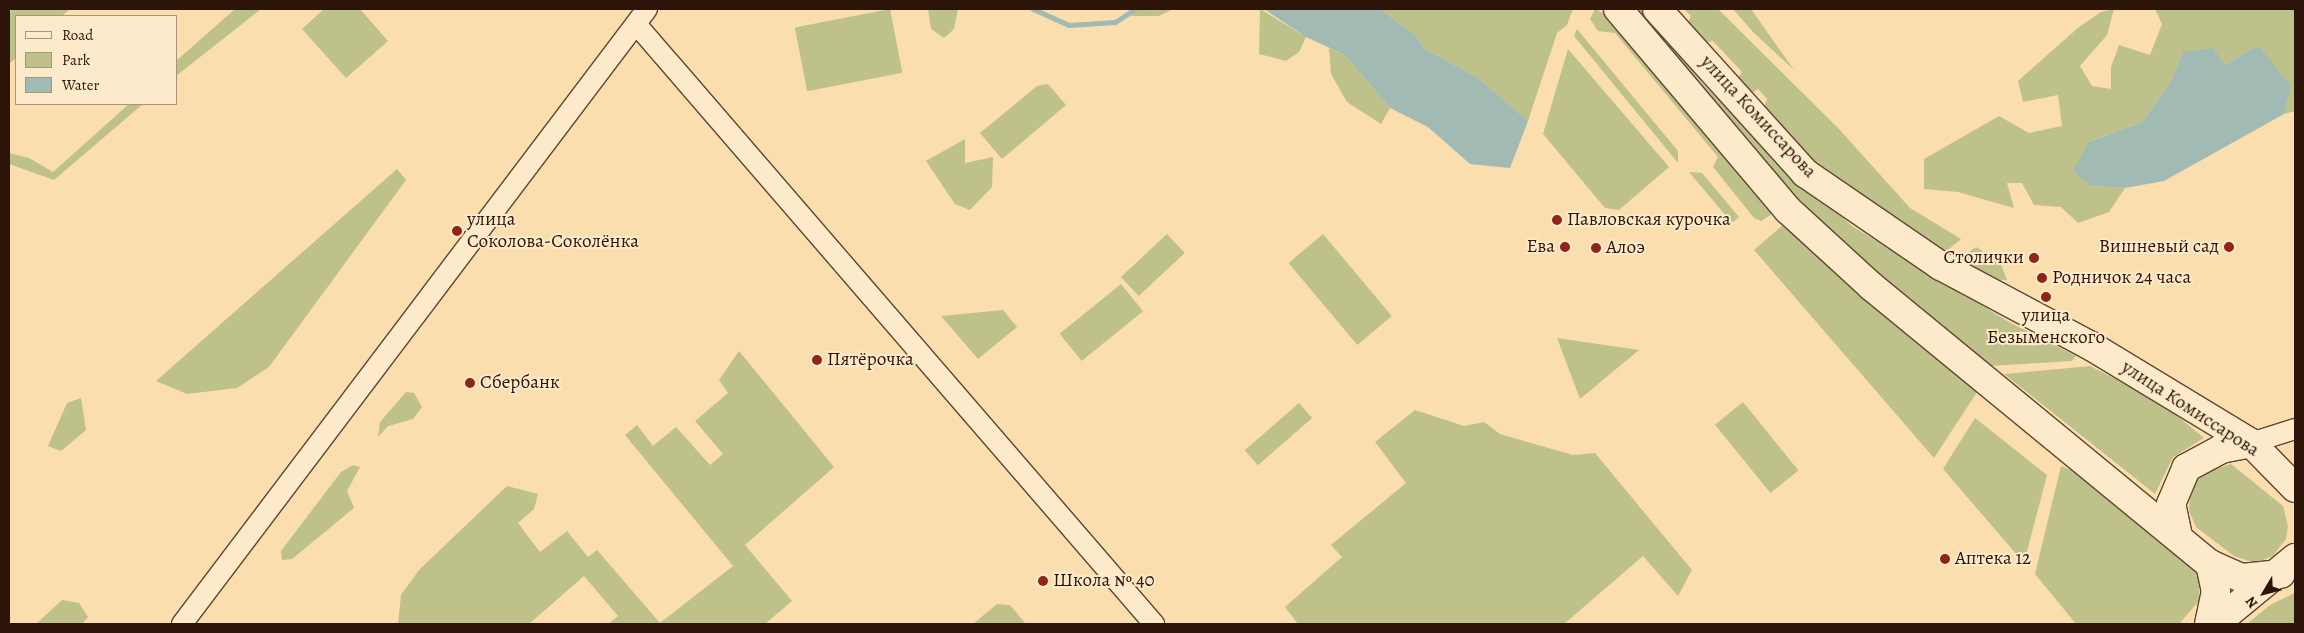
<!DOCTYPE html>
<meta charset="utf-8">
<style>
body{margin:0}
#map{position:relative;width:2304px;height:633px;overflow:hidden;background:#fadeae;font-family:Alegreya,serif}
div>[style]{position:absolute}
.green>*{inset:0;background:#bfc18a;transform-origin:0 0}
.water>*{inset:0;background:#a1bab3}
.stream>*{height:5px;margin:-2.5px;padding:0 2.5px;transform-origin:2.5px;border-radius:2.5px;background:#a1bab3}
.roads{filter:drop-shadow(1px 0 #604632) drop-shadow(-1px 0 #604632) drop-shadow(0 1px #604632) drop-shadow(0 -1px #604632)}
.minor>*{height:20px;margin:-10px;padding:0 10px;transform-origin:10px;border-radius:10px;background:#fceaca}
.secondary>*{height:28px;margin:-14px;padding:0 14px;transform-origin:14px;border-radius:14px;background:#fceaca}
.dots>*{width:14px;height:14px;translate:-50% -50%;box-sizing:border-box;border:2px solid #fceaca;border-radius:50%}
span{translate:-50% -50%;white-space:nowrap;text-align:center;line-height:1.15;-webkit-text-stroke:4px #fceaca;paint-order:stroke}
.street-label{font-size:19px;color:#2d1408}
.poi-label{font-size:19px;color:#2d1408}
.left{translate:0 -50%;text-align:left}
.right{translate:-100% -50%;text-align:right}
.frame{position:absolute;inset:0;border:10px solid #2d1408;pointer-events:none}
.legend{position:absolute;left:15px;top:15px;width:162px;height:90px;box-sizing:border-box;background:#fceaca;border:1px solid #a9947c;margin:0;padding:6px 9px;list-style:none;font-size:15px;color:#2d1408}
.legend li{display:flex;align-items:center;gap:10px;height:25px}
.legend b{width:25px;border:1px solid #a9947c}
.north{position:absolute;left:2239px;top:568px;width:50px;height:50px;-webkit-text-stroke:4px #fceaca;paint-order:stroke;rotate:233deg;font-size:14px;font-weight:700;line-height:20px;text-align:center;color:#2d1408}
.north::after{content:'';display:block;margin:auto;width:18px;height:22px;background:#2d1408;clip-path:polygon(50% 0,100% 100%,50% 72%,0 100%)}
</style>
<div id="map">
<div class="green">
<div style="clip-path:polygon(13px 9px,70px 9px,62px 16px,16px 16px,16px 58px,9px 64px,9px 13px)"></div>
<div style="clip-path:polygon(235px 9px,261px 9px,176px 76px,176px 61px)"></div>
<div style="clip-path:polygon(324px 9px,360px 9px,388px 41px,346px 78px,302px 29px)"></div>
<div style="left:890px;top:9px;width:65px;height:97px;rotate:79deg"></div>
<div style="clip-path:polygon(928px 9px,958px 9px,954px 29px,944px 38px,931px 29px)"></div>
<div style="clip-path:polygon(1132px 9px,1173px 9px,1159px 16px,1131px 16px)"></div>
<div style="clip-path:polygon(1260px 9px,1306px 37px,1299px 52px,1286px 61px,1259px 54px)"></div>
<div style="clip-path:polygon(1380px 9px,1573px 9px,1567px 25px,1557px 33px,1528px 121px,1477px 77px,1425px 49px,1416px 36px)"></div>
<div style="clip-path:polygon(1595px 9px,1608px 16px,1772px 214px,1761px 221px,1754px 218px,1713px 167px,1718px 157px,1615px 33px,1598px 31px,1590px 19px)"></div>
<div style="clip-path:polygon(1628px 9px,1641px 9px,1702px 83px,1783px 166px,1852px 226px,2009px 322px,2076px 356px,2072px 361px,1990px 366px,1877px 278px,1793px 200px)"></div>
<div style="clip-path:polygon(1684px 9px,1718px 9px,1839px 129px,1910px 208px,1961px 239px,1942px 255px,1825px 179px,1762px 113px,1767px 99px,1758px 89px,1746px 97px,1734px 84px,1742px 72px,1713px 41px,1698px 44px,1685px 30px,1691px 16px)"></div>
<div style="clip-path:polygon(1733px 9px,1751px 9px,1794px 70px,1753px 32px)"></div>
<div style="clip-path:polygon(2114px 9px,2107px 35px,2080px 66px,2092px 86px,2111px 89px,2111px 67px,2119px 45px,2150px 55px,2162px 24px,2155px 9px,2295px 9px,2295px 111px,2284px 114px,2291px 87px,2254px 47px,2225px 65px,2183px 52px,2172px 80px,2142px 122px,2089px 142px,2090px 186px,2125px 188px,2109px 212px,2078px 223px,2061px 207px,2034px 205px,2022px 183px,2007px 183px,2014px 208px,1958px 192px,1924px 189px,1924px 159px,1999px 116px,2029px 133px,2062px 126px,2058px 95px,2023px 102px,2018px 81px,2079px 27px,2101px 12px)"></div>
<div style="clip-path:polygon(1577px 29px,1678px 151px,1678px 163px,1574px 36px)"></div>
<div style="clip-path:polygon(1329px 48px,1345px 55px,1390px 108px,1381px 124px,1347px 102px,1331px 74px)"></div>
<div style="clip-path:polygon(1568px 49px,1669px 167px,1619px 210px,1605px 208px,1543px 134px)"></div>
<div style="clip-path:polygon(1048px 84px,1066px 105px,1002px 159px,980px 133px,1037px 86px)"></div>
<div style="clip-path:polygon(129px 104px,143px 104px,54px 180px,9px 164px,9px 153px,29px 158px,53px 172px)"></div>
<div style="clip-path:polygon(965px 139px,965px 163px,993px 157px,992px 187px,970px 210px,955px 204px,926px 161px)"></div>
<div style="clip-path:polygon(397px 169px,406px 180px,269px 367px,237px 388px,187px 394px,156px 381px)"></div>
<div style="clip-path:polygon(1689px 172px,1702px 173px,1739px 217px,1732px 223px)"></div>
<div style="clip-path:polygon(1783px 225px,1979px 389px,1934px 458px,1754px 250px)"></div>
<div style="left:1167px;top:234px;width:26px;height:63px;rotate:47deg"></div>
<div style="left:1323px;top:234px;width:107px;height:45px;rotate:50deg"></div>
<div style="clip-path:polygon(1976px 247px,2000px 262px,2007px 280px,1984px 279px,1954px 262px)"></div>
<div style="left:1121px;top:284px;width:35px;height:79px;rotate:51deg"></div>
<div style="clip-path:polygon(1003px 310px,1017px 327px,978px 359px,941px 316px)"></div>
<div style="clip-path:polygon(1557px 338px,1639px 350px,1580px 399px)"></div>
<div style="clip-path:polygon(739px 351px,834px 467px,745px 545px,792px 601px,765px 624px,608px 624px,618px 616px,584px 576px,529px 624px,398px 624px,401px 595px,419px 570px,507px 486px,538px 494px,534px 509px,518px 523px,540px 552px,567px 531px,588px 557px,597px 550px,660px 623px,733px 566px,625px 435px,637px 425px,653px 446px,676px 427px,710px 465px,723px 454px,695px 421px,728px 393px,719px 380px)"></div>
<div style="clip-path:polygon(2090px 366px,2162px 403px,2204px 438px,2173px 457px,2155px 494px,2004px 374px)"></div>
<div style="clip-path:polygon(406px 392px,414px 393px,422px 407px,413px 419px,388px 426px,378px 437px,380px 422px)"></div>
<div style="clip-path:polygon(81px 398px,86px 430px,61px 451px,48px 446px,67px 403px)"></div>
<div style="left:1743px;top:402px;width:88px;height:36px;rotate:51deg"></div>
<div style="left:1299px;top:403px;width:20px;height:72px;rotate:49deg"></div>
<div style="clip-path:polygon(1415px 410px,1464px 426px,1484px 422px,1500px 434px,1573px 455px,1595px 453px,1692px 570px,1678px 596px,1643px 556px,1564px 624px,1298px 624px,1285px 607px,1342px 557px,1331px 545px,1406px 483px,1375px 442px)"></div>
<div style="clip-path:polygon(1975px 418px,2047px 475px,2024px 563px,1943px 469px)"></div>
<div style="clip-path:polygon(2231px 464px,2283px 506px,2288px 526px,2286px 539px,2273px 556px,2255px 563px,2234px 556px,2196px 527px,2189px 511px,2190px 491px,2201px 474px)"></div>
<div style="clip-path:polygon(353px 465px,360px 467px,347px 491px,354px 508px,292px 559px,282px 560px,281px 551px,341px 472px)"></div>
<div style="clip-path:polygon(2061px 466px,2088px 477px,2185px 556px,2200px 575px,2199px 601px,2179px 624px,2076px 624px,2035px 574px)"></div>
<div style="clip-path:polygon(2295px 593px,2295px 624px,2247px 624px,2270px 605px)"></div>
<div style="clip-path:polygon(62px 600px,79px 603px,88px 617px,82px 624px,36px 624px)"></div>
<div style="clip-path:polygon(997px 604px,1010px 605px,1026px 624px,973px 624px)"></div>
</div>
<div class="water">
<div style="clip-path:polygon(1264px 9px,1380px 9px,1416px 36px,1425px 49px,1477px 77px,1528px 121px,1510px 168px,1470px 164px,1428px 127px,1390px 108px,1345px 55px,1306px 37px)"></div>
<div style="clip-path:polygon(2254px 47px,2260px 47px,2291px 87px,2284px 114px,2164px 181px,2125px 188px,2090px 186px,2073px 171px,2089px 142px,2142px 122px,2172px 80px,2183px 52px,2213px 48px,2225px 65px)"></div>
</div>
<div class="stream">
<div style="left:1033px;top:9px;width:39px;rotate:24deg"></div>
<div style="left:1069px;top:25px;width:46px;rotate:-3.7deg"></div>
<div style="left:1115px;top:22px;width:24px;rotate:-33deg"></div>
</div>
<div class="roads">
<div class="minor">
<div style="left:636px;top:24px;width:793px;rotate:49.19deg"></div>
<div style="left:2251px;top:443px;width:46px;rotate:-17.7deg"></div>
<div style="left:182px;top:624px;width:771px;rotate:-52.91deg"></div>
</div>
<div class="secondary">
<div style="left:1618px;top:9px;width:263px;rotate:49.8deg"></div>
<div style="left:1788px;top:210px;width:113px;rotate:42.5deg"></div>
<div style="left:1871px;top:286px;width:438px;rotate:39.4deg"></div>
<div style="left:2210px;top:564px;width:35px;rotate:24deg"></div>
<div style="left:2242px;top:578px;width:39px;rotate:-6deg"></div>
<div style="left:1657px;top:9px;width:221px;rotate:47.9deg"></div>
<div style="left:1805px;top:173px;width:165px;rotate:34.4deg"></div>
<div style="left:1941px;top:266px;width:170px;rotate:28.1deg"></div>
<div style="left:2091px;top:346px;width:187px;rotate:31.2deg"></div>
<div style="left:2251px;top:443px;width:63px;rotate:45.6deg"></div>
<div style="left:2178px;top:536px;width:33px;rotate:-102deg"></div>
<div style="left:2171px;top:504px;width:39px;rotate:-67deg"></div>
<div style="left:2186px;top:468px;width:40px;rotate:-28deg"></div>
<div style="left:2221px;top:449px;width:31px;rotate:-11deg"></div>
<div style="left:2209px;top:624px;width:33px;rotate:-78deg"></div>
<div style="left:2216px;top:592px;width:29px;rotate:-102deg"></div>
<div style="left:2215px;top:624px;width:104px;rotate:-39.5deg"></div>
</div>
</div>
<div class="dots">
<div style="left:1557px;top:220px;background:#8f2418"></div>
<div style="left:457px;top:231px;background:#8f2418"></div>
<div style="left:1565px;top:247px;background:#8f2418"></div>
<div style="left:2229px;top:247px;background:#8f2418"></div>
<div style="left:1596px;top:248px;background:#8f2418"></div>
<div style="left:2034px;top:258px;background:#8f2418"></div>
<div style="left:2042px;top:278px;background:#8f2418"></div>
<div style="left:2046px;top:297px;background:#8f2418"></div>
<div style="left:817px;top:360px;background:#8f2418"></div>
<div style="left:470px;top:383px;background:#8f2418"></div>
<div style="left:1945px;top:559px;background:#8f2418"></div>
<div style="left:1043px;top:581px;background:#8f2418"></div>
</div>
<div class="street-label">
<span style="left:1758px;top:117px;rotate:47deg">улица Комиссарова</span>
<span style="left:2190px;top:409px;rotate:33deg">улица Комиссарова</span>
</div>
<div class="poi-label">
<span class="left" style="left:467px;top:231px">улица<br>Соколова-Соколёнка</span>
<span class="left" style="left:1567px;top:220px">Павловская курочка</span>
<span class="right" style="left:1555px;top:247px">Ева</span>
<span class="right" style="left:2219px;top:247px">Вишневый сад</span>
<span class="left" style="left:1606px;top:248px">Алоэ</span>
<span class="right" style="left:2024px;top:258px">Столички</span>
<span class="left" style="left:2052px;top:278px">Родничок 24 часа</span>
<span style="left:2046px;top:327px">улица<br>Безыменского</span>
<span class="left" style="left:827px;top:360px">Пятёрочка</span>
<span class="left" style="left:480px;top:383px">Сбербанк</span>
<span class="left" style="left:1955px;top:559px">Аптека 12</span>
<span class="left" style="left:1053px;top:581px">Школа № 40</span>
</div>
<div class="frame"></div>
<ul class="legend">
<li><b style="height:6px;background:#fceaca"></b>Road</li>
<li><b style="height:14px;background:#bfc18a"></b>Park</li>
<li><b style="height:14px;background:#a1bab3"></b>Water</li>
</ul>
<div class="north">N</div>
</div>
